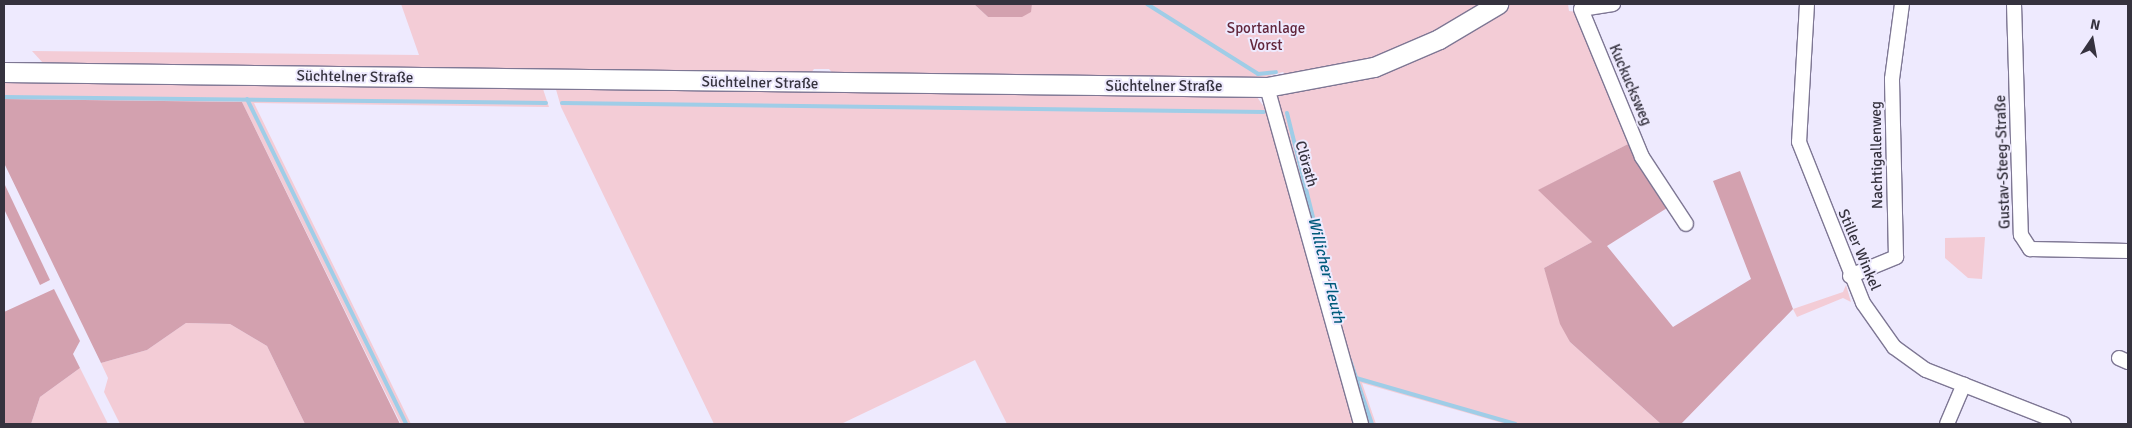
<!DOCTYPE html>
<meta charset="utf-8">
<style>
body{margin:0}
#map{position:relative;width:2132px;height:428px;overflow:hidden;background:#eeeafe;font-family:Signika,sans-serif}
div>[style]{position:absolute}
.green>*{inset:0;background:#f3ccd6}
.forest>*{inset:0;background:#d3a1af}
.stream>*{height:4px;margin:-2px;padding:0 2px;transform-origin:2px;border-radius:2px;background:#9fcde7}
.roads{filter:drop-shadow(1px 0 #7e7794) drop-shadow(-1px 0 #7e7794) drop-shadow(0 1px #7e7794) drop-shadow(0 -1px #7e7794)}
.street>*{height:14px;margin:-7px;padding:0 7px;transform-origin:7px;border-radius:7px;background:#fff}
.secondary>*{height:19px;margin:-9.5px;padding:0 9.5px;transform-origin:9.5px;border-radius:9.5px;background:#fff}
span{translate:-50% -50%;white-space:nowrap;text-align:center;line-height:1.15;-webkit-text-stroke:4px #eeeafe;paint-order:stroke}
.park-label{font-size:15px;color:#62263b}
.street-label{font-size:15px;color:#35323e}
.water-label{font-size:16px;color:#005a7c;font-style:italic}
.frame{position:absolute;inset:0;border:5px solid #35323e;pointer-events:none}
.north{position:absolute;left:2067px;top:15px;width:50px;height:50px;-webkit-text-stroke:4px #eeeafe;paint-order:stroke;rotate:12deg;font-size:14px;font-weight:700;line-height:20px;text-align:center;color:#35323e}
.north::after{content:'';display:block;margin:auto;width:18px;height:22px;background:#35323e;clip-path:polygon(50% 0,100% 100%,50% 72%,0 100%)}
</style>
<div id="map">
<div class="green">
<div style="clip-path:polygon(401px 4px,974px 4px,988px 17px,1030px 12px,1032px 4px,1485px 4px,1387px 57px,1290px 78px,1283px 72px,1269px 76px,1271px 81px,837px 78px,829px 69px,814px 69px,808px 77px,43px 63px,32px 51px,419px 55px)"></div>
<div style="clip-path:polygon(1511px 4px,1568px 4px,1569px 11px,1578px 12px,1632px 142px,1539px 190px,1592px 242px,1544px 268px,1570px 342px,1661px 424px,1506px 424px,1362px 383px,1376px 424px,1367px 424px,1342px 352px,1276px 96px,1360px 79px,1467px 31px)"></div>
<div style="clip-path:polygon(4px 82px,542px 86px,549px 107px,254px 103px,411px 424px,401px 424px,242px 102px,4px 99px)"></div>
<div style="clip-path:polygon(555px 86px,1257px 97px,1269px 114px,1358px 424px,1007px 424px,975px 360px,841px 424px,714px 424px,561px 107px)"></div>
<div style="clip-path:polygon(1985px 237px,1982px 279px,1968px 278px,1945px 258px,1945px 238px)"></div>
<div style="clip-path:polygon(1846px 285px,1851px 302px,1843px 298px,1797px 317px,1793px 309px,1843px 292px)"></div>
<div style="clip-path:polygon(186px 323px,230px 324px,267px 346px,305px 424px,120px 424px,104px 392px,108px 378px,101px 363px,147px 350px)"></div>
<div style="clip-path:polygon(80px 368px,108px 424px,31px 424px,40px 397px)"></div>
</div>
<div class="forest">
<div style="clip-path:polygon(974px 4px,1032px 4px,1031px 12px,1022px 17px,988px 17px)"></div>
<div style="clip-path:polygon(4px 99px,242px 102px,400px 424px,305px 424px,267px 346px,230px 324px,186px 323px,147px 350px,101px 363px,4px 163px)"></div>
<div style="clip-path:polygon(1632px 142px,1667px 208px,1607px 246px,1673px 327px,1751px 279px,1713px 181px,1740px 171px,1793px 309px,1681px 424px,1661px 424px,1570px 342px,1560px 324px,1544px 268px,1592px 242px,1538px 190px)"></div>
<div style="clip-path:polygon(4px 183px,50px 280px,40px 285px,4px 209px)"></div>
<div style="clip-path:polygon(54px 289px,80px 341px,73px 354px,80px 368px,40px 397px,31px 424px,4px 424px,4px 312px)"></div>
</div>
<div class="stream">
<div style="left:1147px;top:4px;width:131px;rotate:32.2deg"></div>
<div style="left:1258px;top:74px;width:18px;rotate:-6deg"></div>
<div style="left:4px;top:97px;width:542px;rotate:0.63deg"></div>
<div style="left:247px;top:99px;width:362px;rotate:63.9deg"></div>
<div style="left:562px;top:103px;width:702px;rotate:0.73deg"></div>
<div style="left:1287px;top:113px;width:203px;rotate:76deg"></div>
<div style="left:1350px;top:360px;width:68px;rotate:71deg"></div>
<div style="left:1356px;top:378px;width:166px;rotate:16.1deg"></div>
</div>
<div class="roads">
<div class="street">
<div style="left:1613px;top:4px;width:32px;rotate:171deg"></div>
<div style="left:1581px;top:9px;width:160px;rotate:67.6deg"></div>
<div style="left:1642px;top:157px;width:80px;rotate:56.7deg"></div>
<div style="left:1807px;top:4px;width:138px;rotate:93.3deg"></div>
<div style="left:1799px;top:142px;width:173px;rotate:68.3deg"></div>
<div style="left:1863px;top:303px;width:54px;rotate:54.8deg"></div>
<div style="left:1894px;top:347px;width:39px;rotate:36deg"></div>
<div style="left:1926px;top:370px;width:148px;rotate:21.4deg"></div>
<div style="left:2014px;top:4px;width:231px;rotate:88.3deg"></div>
<div style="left:2021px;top:235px;width:17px;rotate:57deg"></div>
<div style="left:2030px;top:249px;width:98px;rotate:1.2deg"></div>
<div style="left:1267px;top:87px;width:350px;rotate:74.4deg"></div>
<div style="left:1850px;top:276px;width:50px;rotate:-22.4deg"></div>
<div style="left:1896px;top:257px;width:178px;rotate:-91.3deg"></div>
<div style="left:1892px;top:79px;width:76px;rotate:-82.4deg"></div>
<div style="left:2119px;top:358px;width:10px;rotate:24deg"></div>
<div style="left:1947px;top:424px;width:43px;rotate:-67deg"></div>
</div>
<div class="secondary">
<div style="left:4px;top:72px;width:1263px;rotate:0.68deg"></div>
<div style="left:1267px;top:87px;width:109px;rotate:-10.6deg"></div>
<div style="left:1374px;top:67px;width:71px;rotate:-23.3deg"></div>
<div style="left:1439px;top:39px;width:69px;rotate:-30.7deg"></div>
</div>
</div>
<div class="park-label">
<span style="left:1266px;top:37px">Sportanlage<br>Vorst</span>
</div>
<div class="street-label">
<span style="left:355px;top:77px;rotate:1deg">Süchtelner Straße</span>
<span style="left:760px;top:83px;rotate:1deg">Süchtelner Straße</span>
<span style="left:1630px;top:85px;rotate:67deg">Kuckucksweg</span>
<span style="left:1164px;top:87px">Süchtelner Straße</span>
<span style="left:1877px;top:155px;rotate:-91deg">Nachtigallenweg</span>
<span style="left:2003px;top:162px;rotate:-92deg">Gustav-Steeg-Straße</span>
<span style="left:1306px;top:164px;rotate:74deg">Clörath</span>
<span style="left:1859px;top:250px;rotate:67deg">Stiller Winkel</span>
</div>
<div class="water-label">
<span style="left:1326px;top:270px;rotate:76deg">Willicher Fleuth</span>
</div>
<div class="frame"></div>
<div class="north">N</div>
</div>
